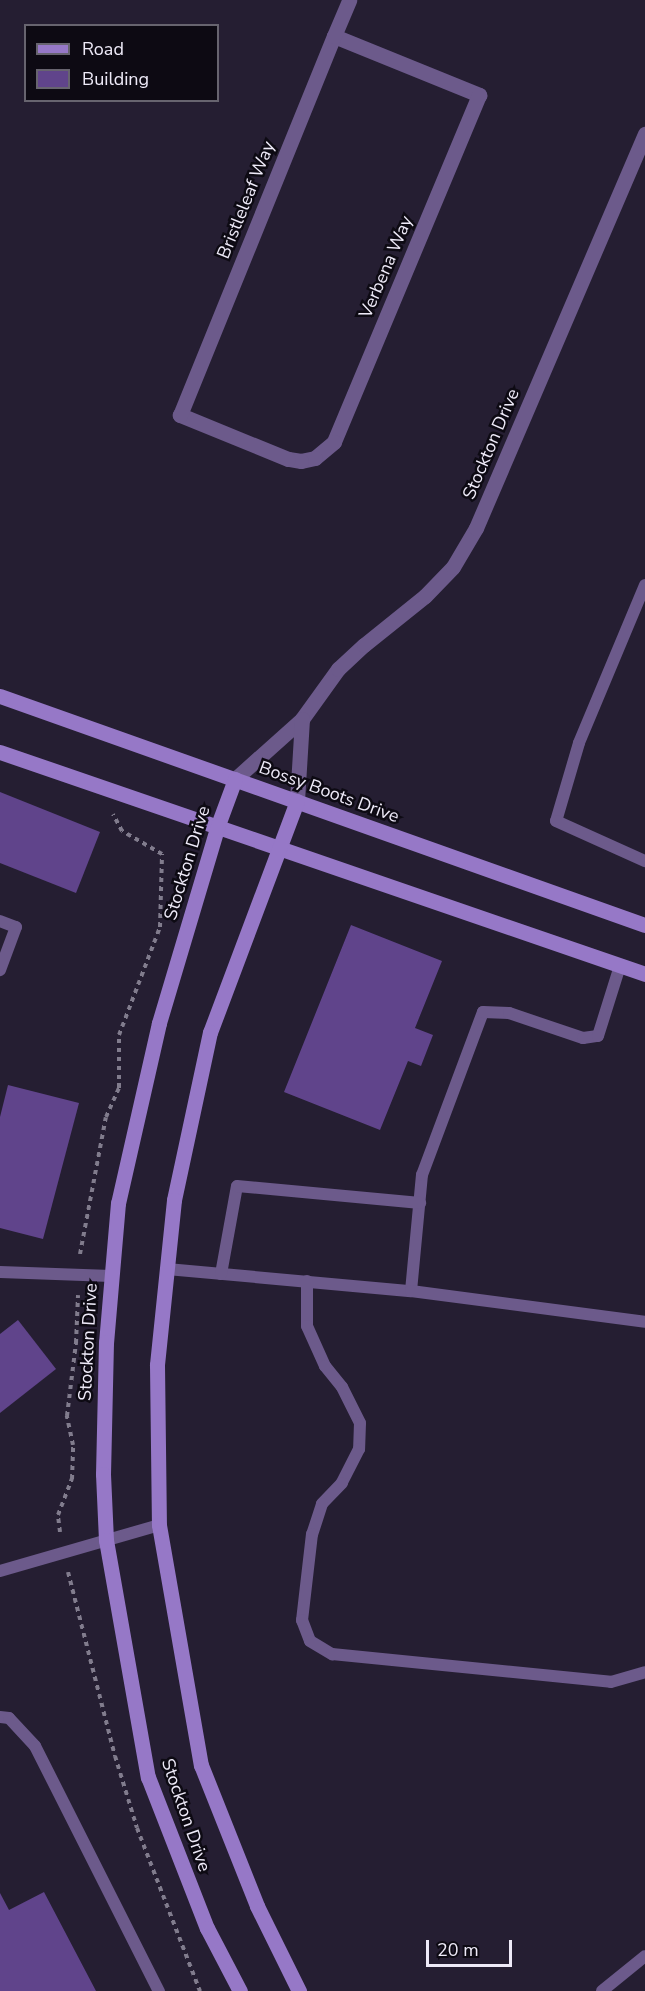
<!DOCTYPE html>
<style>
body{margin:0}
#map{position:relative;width:645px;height:1991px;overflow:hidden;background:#251e32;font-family:"Nunito Sans",sans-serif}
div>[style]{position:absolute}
.building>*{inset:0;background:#60448b}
.path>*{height:4px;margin-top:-2px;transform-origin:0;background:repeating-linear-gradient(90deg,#817c8d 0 4.5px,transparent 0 9px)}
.lane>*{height:12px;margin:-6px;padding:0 6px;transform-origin:6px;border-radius:6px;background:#6c5a8b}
.street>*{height:15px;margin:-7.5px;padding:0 7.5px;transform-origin:7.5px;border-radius:7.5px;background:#6c5a8b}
.secondary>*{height:15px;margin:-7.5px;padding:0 7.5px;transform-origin:7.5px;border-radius:7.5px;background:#9678c7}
span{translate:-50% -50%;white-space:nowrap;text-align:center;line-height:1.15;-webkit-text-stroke:5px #0d0a13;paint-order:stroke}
.street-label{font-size:18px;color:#eeeaf8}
.legend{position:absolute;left:24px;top:24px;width:195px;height:78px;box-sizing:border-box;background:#0d0a13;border:2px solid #67646f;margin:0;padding:8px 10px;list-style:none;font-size:18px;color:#eeeaf8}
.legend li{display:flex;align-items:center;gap:12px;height:30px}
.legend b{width:30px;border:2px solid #67646f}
.scale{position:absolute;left:426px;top:1940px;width:86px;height:27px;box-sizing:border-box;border:3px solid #eeeaf8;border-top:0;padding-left:8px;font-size:18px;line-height:21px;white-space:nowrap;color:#eeeaf8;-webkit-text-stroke:4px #0d0a13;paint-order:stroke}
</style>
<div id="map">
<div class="building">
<div style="clip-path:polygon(0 792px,100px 832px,76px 893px,0 863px)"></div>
<div style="clip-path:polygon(351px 925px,442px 961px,415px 1028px,433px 1035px,421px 1066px,408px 1061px,380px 1130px,284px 1092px)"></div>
<div style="clip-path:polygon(8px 1085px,79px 1103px,43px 1239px,0 1228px,0 1117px)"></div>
<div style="clip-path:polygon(18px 1320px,56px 1369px,0 1413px,0 1334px)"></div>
<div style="clip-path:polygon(44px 1892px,96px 1991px,0 1991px,0 1893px,9px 1910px)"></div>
</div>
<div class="path">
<div style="left:80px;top:1254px;width:139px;rotate:-79.3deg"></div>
<div style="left:106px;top:1117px;width:32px;rotate:-66deg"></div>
<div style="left:119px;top:1088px;width:53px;rotate:-90deg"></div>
<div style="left:119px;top:1035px;width:116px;rotate:-69.2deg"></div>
<div style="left:160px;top:927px;width:73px;rotate:-88.4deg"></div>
<div style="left:162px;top:854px;width:46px;rotate:-150.1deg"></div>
<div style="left:122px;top:831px;width:19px;rotate:-118deg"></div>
<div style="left:60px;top:1532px;width:17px;rotate:-97deg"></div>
<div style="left:58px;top:1515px;width:39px;rotate:-69deg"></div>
<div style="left:72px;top:1479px;width:34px;rotate:-88deg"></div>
<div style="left:73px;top:1445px;width:30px;rotate:-102deg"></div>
<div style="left:67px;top:1416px;width:74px;rotate:-83deg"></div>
<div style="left:76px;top:1343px;width:48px;rotate:-87.6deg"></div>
<div style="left:68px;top:1572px;width:190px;rotate:75.7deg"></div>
<div style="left:115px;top:1756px;width:75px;rotate:73deg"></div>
<div style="left:137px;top:1828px;width:175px;rotate:68.9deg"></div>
</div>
<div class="lane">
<div style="left:645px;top:585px;width:171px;rotate:112.7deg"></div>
<div style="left:579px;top:743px;width:81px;rotate:106.4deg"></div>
<div style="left:556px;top:821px;width:98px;rotate:24.2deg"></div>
<div style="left:0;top:921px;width:17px;rotate:21deg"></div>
<div style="left:16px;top:927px;width:46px;rotate:110.4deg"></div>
<div style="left:167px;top:1269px;width:245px;rotate:5.2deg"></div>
<div style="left:411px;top:1291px;width:117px;rotate:-84.6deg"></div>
<div style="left:422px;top:1175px;width:174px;rotate:-69.5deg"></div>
<div style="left:483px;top:1012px;width:26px;rotate:2deg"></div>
<div style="left:509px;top:1013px;width:78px;rotate:18.7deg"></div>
<div style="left:583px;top:1038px;width:15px;rotate:-8deg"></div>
<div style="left:598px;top:1036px;width:73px;rotate:-72.6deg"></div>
<div style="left:0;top:1272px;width:111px;rotate:2.1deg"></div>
<div style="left:221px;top:1274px;width:89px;rotate:-79.7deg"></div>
<div style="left:237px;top:1186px;width:184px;rotate:5.3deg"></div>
<div style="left:307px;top:1281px;width:45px;rotate:90deg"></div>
<div style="left:307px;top:1326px;width:44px;rotate:65.8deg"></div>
<div style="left:325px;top:1366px;width:27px;rotate:51deg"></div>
<div style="left:342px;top:1387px;width:40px;rotate:63.4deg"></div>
<div style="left:360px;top:1423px;width:26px;rotate:92deg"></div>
<div style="left:359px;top:1449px;width:38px;rotate:117deg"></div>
<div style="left:342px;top:1483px;width:29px;rotate:134deg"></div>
<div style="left:322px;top:1504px;width:32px;rotate:108deg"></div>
<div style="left:312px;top:1534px;width:87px;rotate:96.6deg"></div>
<div style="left:302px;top:1620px;width:22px;rotate:69deg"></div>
<div style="left:310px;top:1641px;width:26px;rotate:31deg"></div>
<div style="left:332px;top:1654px;width:280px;rotate:5.7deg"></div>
<div style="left:611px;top:1682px;width:35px;rotate:-16deg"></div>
<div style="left:411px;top:1291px;width:236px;rotate:7.5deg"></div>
<div style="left:0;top:1571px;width:166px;rotate:-16.1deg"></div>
<div style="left:0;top:1717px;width:9px;rotate:6deg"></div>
<div style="left:9px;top:1718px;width:38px;rotate:47deg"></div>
<div style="left:35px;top:1746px;width:275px;rotate:63.2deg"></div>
<div style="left:602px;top:1991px;width:55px;rotate:-39.1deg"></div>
</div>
<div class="street">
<div style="left:334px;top:36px;width:157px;rotate:22.1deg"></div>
<div style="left:479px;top:95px;width:376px;rotate:112.7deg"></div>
<div style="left:334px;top:442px;width:25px;rotate:140deg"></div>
<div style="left:315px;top:458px;width:14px;rotate:168deg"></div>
<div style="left:301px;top:461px;width:13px;rotate:-171deg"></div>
<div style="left:288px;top:459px;width:117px;rotate:-157.8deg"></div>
<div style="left:180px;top:415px;width:409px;rotate:-67.9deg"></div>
<div style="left:334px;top:36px;width:39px;rotate:-67deg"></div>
<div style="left:302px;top:719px;width:62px;rotate:-54.2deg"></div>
<div style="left:338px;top:669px;width:35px;rotate:-43deg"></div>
<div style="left:364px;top:645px;width:78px;rotate:-38.8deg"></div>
<div style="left:425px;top:596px;width:40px;rotate:-46deg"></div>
<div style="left:453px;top:567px;width:45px;rotate:-59.5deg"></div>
<div style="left:476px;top:528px;width:429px;rotate:-66.8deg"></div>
<div style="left:235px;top:779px;width:90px;rotate:-41.8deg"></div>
<div style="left:302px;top:719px;width:82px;rotate:93.5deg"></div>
</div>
<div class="secondary">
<div style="left:0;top:696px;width:684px;rotate:19.55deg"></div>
<div style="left:0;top:752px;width:682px;rotate:18.99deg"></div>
<div style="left:235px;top:779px;width:49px;rotate:110.3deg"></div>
<div style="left:218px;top:825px;width:207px;rotate:106.6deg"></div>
<div style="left:159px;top:1023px;width:185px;rotate:102.8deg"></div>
<div style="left:118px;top:1203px;width:140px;rotate:94.9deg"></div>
<div style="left:106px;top:1342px;width:132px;rotate:91.3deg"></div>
<div style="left:103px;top:1474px;width:66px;rotate:87.4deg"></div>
<div style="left:106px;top:1540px;width:241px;rotate:80deg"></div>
<div style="left:148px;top:1777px;width:162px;rotate:68.7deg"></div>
<div style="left:207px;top:1928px;width:71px;rotate:62.4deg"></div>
<div style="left:297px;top:801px;width:247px;rotate:110.6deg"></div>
<div style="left:210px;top:1032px;width:172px;rotate:102.1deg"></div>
<div style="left:174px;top:1200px;width:166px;rotate:95.9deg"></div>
<div style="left:157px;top:1365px;width:160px;rotate:89.3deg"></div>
<div style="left:159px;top:1525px;width:244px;rotate:80.1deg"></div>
<div style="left:201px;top:1765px;width:152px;rotate:68.3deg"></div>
<div style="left:257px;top:1906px;width:95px;rotate:63.7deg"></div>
</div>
<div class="street-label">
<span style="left:246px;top:200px;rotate:-68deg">Bristleleaf Way</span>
<span style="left:386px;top:267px;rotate:-67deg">Verbena Way</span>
<span style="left:491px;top:444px;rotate:-67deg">Stockton Drive</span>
<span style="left:329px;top:792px;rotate:20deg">Bossy Boots Drive</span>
<span style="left:187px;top:863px;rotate:-73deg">Stockton Drive</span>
<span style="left:88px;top:1342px;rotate:-87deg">Stockton Drive</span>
<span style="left:186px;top:1815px;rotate:71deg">Stockton Drive</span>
</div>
<ul class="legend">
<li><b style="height:8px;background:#9678c7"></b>Road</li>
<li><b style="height:16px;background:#60448b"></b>Building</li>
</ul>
<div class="scale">20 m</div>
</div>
